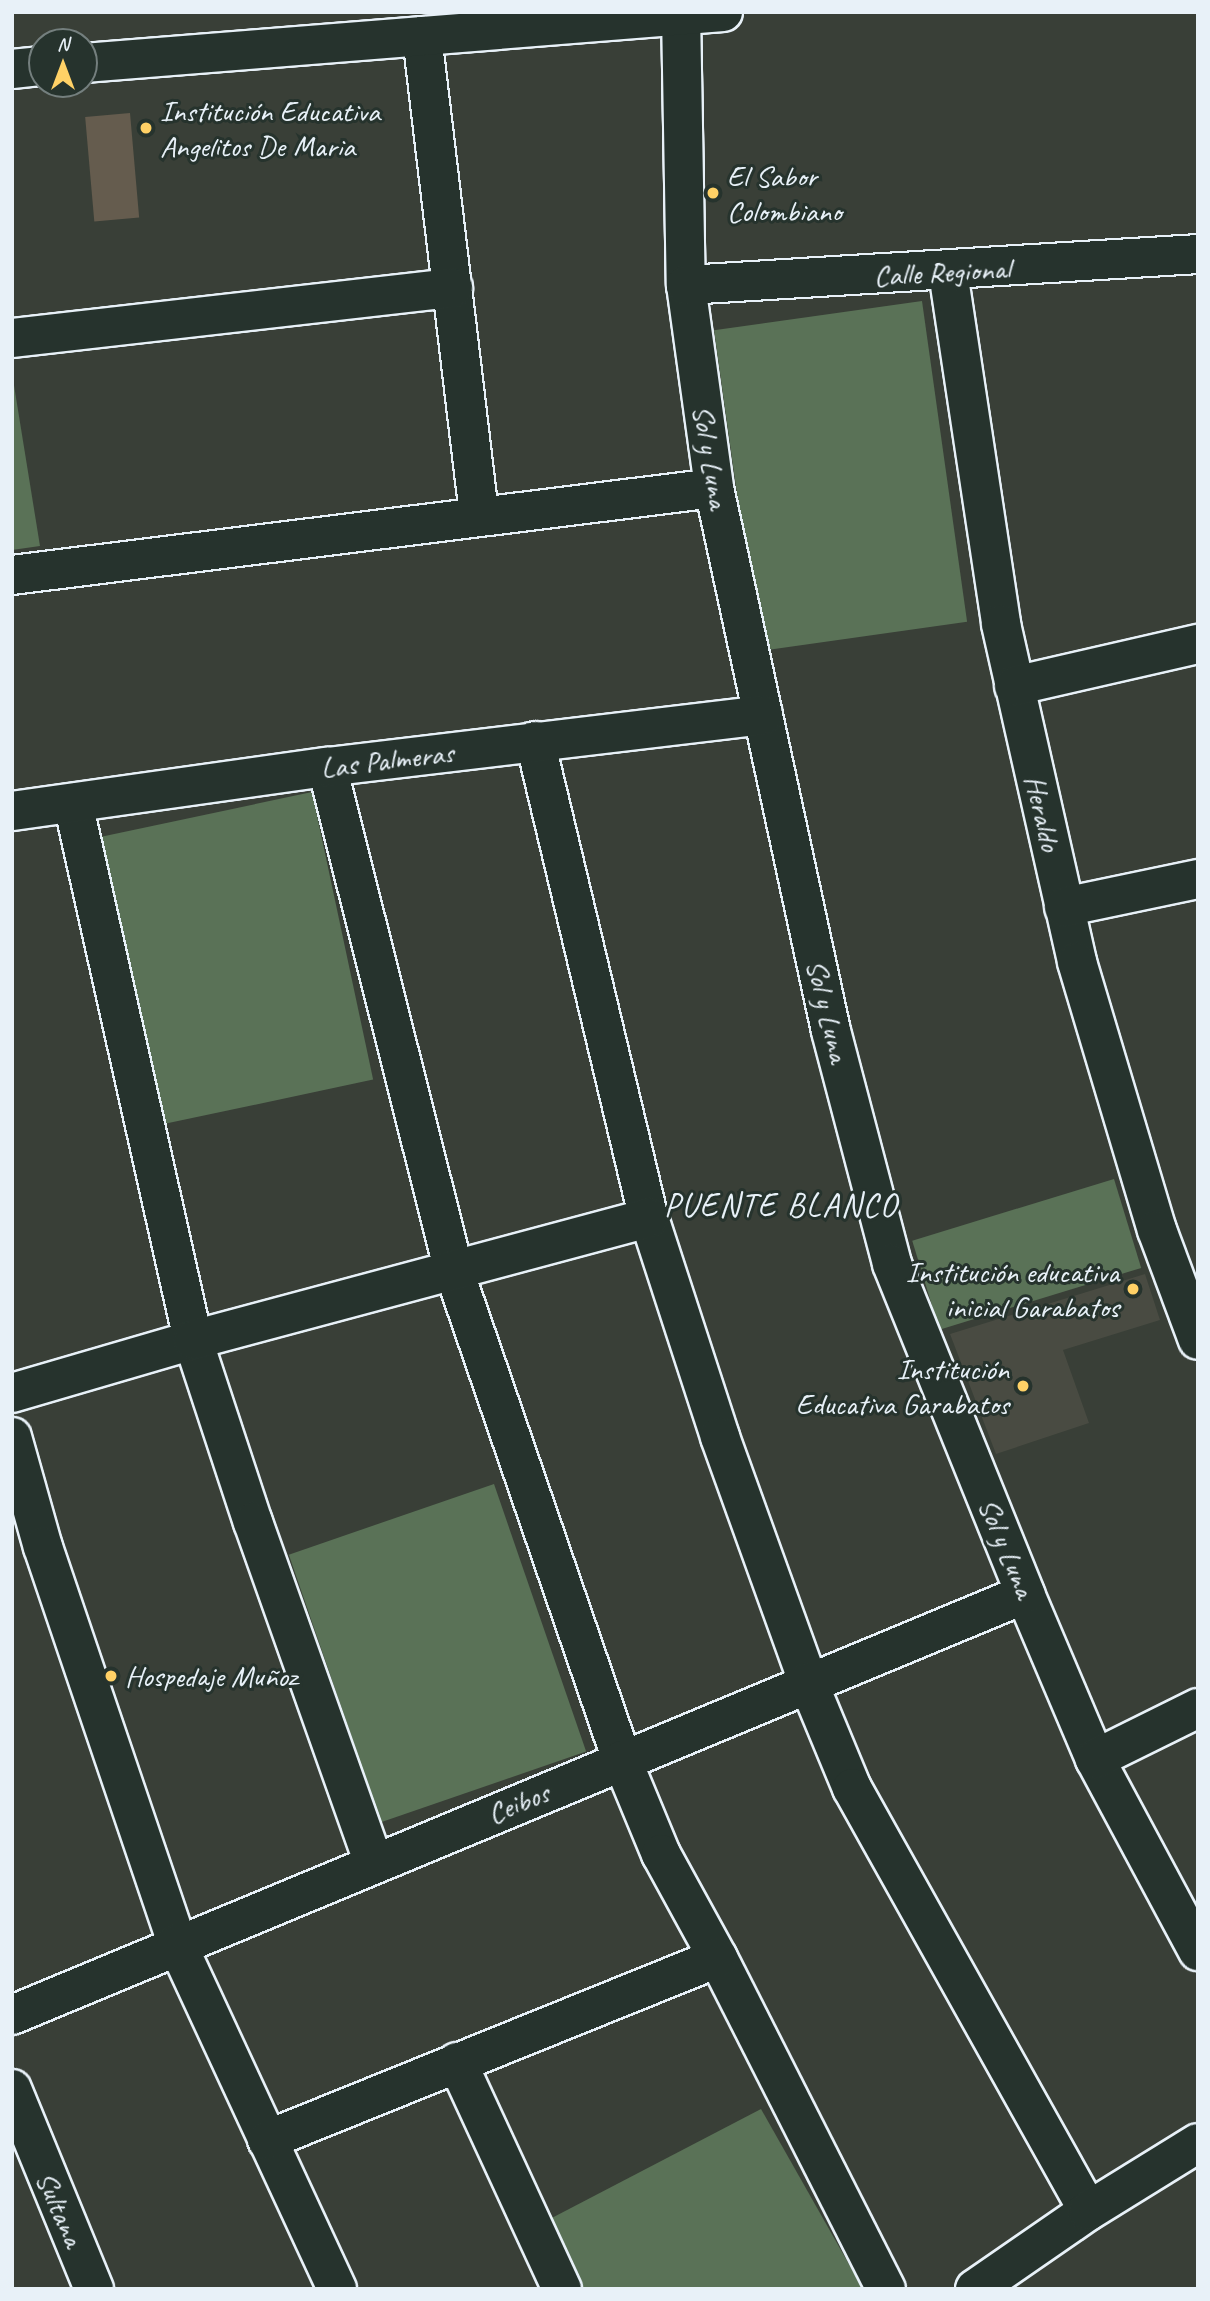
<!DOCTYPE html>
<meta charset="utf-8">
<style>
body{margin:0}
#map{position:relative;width:1210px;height:2301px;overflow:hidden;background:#393f37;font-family:Caveat,sans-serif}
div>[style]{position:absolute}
.built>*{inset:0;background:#494b42}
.green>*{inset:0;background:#5a7257;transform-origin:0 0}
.building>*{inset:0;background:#655c4e;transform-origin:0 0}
.roads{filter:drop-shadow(2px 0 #e8f1f8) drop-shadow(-2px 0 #e8f1f8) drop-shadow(0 2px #e8f1f8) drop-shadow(0 -2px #e8f1f8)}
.minor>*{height:38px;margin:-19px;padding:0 19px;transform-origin:19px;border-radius:19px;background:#26332d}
.tertiary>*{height:38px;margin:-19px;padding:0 19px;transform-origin:19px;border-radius:19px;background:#26332d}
.dots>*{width:19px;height:19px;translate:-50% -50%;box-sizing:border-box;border:4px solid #26332d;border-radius:50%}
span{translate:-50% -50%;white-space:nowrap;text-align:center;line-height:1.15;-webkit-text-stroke:6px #26332d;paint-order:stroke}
.poi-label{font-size:30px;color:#e8f1f8}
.left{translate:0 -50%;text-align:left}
.right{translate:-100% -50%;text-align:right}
.street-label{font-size:30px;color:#e8f1f8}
.quarter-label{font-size:33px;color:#e8f1f8;letter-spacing:2px}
.frame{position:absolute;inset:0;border:14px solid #e8f1f8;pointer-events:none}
.north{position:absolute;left:28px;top:28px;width:70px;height:70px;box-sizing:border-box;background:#26332d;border:2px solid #747f7e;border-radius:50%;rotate:0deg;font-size:19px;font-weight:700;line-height:28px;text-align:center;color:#e8f1f8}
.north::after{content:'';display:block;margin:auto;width:24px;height:32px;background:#ffd166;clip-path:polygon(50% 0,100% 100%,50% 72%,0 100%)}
</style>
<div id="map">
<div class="built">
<div style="clip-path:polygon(1145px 1274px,1160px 1320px,1063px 1350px,1089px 1423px,996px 1454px,950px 1334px)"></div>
</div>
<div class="green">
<div style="left:922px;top:301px;width:324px;height:210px;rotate:82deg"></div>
<div style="clip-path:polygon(12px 373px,40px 546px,12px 550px)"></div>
<div style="left:312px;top:792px;width:294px;height:225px;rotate:78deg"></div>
<div style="left:1114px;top:1179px;width:93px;height:211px;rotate:73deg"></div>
<div style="left:494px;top:1484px;width:283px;height:217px;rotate:71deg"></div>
<div style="clip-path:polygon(761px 2109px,863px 2289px,579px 2289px,546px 2221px)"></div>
</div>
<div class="building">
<div style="left:130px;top:113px;width:105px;height:45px;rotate:85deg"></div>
</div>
<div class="roads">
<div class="minor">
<div style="left:681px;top:12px;width:273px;rotate:89deg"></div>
<div style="left:686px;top:285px;width:205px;rotate:82.1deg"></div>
<div style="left:714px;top:488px;width:555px;rotate:77.84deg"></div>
<div style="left:831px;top:1031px;width:241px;rotate:75.3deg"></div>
<div style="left:892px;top:1264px;width:356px;rotate:68deg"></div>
<div style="left:1025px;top:1594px;width:179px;rotate:67deg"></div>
<div style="left:1095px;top:1759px;width:218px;rotate:61.8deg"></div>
<div style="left:422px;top:36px;width:484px;rotate:83.2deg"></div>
<div style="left:948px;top:272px;width:356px;rotate:81.4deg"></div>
<div style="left:1001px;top:624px;width:346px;rotate:77.3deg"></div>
<div style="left:1077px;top:962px;width:280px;rotate:73.4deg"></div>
<div style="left:1157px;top:1230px;width:117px;rotate:69.6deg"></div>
<div style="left:686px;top:285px;width:513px;rotate:-3.46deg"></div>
<div style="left:12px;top:338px;width:444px;rotate:-6.5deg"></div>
<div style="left:12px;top:575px;width:707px;rotate:-7.06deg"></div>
<div style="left:1014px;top:686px;width:189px;rotate:-12.9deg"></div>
<div style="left:535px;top:741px;width:490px;rotate:76.6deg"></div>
<div style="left:649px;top:1218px;width:230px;rotate:72deg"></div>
<div style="left:720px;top:1437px;width:260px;rotate:70.2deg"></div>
<div style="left:808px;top:1682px;width:115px;rotate:67.5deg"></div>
<div style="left:852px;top:1788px;width:484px;rotate:60.8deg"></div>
<div style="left:327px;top:767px;width:520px;rotate:75.86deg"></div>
<div style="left:454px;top:1271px;width:517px;rotate:71.04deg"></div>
<div style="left:622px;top:1760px;width:102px;rotate:67.5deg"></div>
<div style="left:661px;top:1854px;width:119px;rotate:61.3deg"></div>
<div style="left:718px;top:1958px;width:371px;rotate:63.1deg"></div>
<div style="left:73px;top:803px;width:550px;rotate:77.4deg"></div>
<div style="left:193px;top:1340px;width:192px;rotate:71.8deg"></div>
<div style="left:253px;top:1522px;width:362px;rotate:70.5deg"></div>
<div style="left:12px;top:811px;width:318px;rotate:-8deg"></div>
<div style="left:327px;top:767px;width:439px;rotate:-6.8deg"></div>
<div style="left:1064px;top:907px;width:137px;rotate:-11.8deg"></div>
<div style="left:12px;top:1393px;width:189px;rotate:-16.3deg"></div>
<div style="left:193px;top:1340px;width:472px;rotate:-15deg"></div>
<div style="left:12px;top:1437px;width:114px;rotate:74.3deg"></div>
<div style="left:43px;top:1547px;width:419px;rotate:71.3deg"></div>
<div style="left:177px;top:1944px;width:380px;rotate:65.1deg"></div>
<div style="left:1095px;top:1759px;width:115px;rotate:-26.3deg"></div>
<div style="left:12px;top:2015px;width:1097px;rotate:-22.57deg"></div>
<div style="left:457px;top:2062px;width:250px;rotate:65.2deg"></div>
<div style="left:12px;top:2089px;width:216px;rotate:67.7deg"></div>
<div style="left:267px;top:2140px;width:486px;rotate:-22deg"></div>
<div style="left:975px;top:2289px;width:137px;rotate:-34.6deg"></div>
<div style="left:1088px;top:2211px;width:129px;rotate:-31.7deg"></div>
</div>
<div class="tertiary">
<div style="left:84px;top:63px;width:641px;rotate:-4.56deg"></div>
<div style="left:12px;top:69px;width:30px;rotate:-6deg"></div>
</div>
</div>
<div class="dots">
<div style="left:146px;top:128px;background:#ffd166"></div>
<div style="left:713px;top:193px;background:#ffd166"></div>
<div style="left:1133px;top:1289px;background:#ffd166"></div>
<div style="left:1023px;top:1386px;background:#ffd166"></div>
<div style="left:111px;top:1676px;background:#ffd166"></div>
</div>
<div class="poi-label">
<span class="left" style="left:160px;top:128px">Institución Educativa<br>Angelitos De Maria</span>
<span class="left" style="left:727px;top:193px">El Sabor<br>Colombiano</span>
<span class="right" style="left:1119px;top:1289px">Institución educativa<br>inicial Garabatos</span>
<span class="right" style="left:1009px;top:1386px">Institución<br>Educativa Garabatos</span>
<span class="left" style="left:125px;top:1676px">Hospedaje Muñoz</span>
</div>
<div class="street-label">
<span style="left:942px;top:272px;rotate:-3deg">Calle Regional</span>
<span style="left:711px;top:457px;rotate:81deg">Sol y Luna</span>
<span style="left:387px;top:760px;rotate:-7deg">Las Palmeras</span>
<span style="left:1043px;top:813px;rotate:77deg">Heraldo</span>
<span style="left:828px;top:1011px;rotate:77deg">Sol y Luna</span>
<span style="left:1007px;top:1548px;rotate:68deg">Sol y Luna</span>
<span style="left:518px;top:1803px;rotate:-22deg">Ceibos</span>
<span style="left:60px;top:2209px;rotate:67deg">Sultana</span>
</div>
<div class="quarter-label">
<span style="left:781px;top:1206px">PUENTE BLANCO</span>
</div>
<div class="frame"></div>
<div class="north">N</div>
</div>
